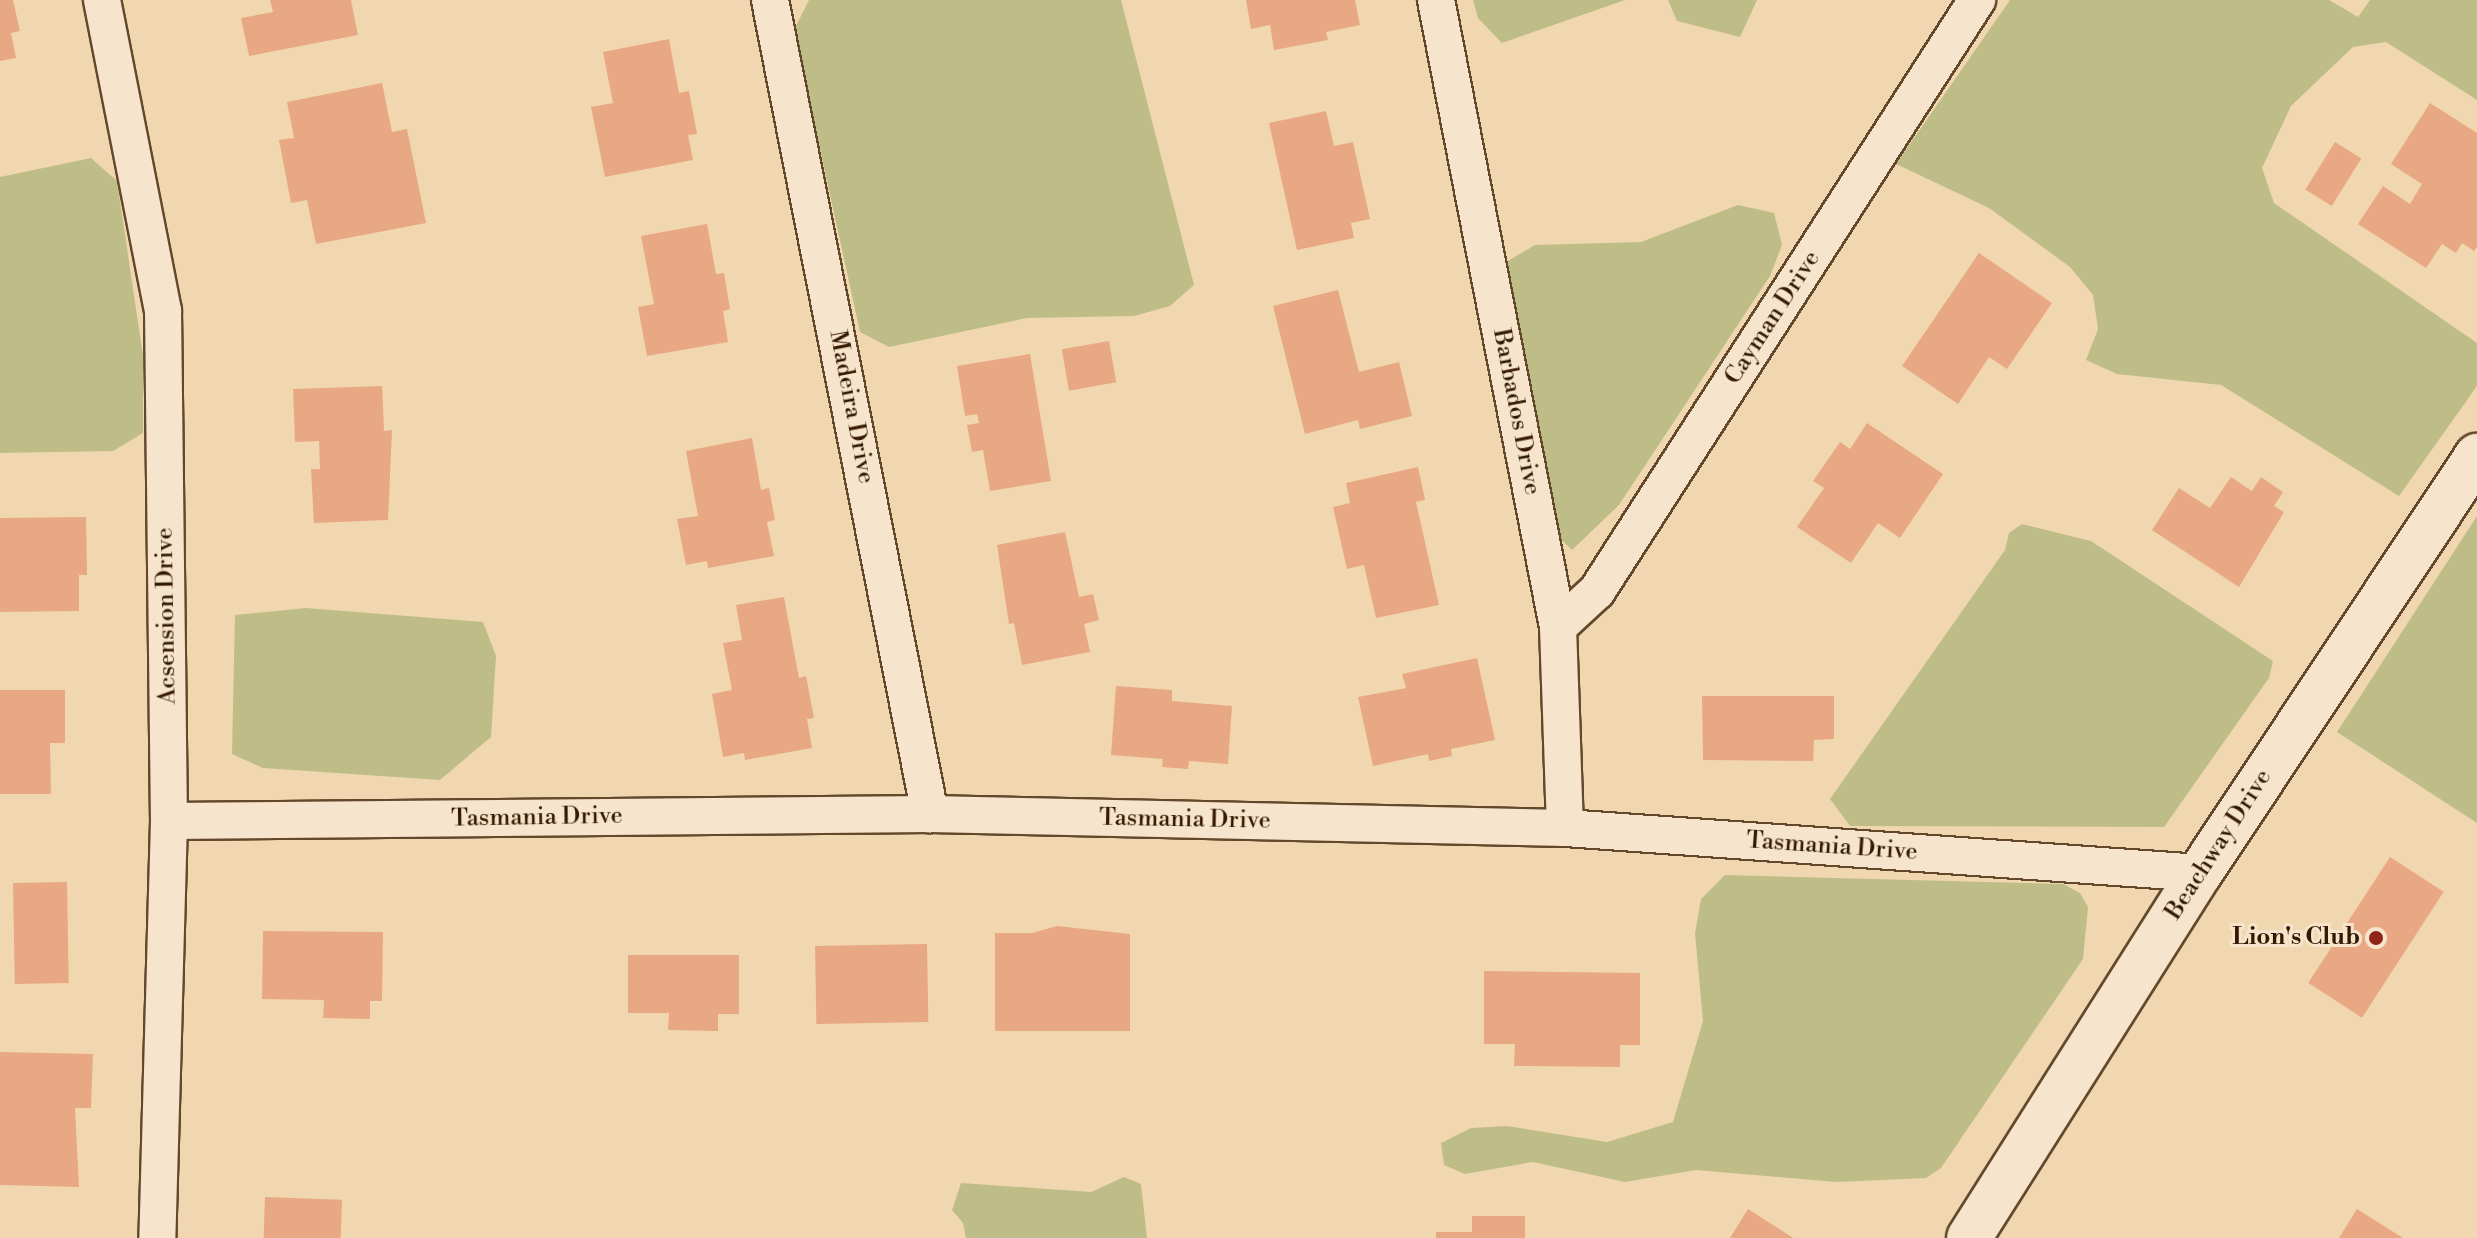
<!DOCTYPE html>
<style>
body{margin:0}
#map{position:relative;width:2477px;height:1238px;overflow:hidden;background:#f1d7b0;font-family:"Libre Bodoni",serif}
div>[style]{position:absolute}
.green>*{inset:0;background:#bebd88}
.building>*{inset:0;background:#e7a883;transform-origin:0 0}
.roads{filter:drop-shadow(2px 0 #63482c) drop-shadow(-2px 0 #63482c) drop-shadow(0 2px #63482c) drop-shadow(0 -2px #63482c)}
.street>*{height:36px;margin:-18px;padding:0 18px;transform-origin:18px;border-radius:18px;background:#f6e5cc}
.secondary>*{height:44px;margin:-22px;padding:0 22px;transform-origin:22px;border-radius:22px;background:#f6e5cc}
.dots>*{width:22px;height:22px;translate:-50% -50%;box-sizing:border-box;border:4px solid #f6e5cc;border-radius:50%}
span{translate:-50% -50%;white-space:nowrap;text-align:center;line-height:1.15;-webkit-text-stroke:6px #f6e5cc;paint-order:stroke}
.street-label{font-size:24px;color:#341900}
.poi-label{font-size:24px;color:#341900;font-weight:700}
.right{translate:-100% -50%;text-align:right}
</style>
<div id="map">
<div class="green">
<div style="clip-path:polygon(809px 0,1121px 0,1194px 285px,1170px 306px,1134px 316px,1027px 318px,889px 347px,860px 332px,794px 30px)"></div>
<div style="clip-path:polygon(1473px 0,1625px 0,1502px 43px,1478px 18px)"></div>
<div style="clip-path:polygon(1668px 0,1757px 0,1740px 37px,1677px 21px)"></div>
<div style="clip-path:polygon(2010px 0,2329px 0,2358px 17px,2370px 0,2477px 0,2477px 100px,2386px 42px,2353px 47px,2291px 106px,2262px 168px,2274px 203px,2477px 343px,2477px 386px,2399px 496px,2221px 385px,2117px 374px,2086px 360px,2098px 329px,2093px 295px,2070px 267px,1989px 208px,1896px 164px)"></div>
<div style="clip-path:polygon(91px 158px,117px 181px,143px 356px,143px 433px,113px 451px,0 453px,0 177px)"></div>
<div style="clip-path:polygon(1738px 205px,1774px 213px,1782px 245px,1770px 276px,1619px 505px,1572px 550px,1521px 500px,1506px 262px,1535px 245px,1641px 242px)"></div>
<div style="clip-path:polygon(2477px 516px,2477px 823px,2337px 732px)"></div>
<div style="clip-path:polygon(2022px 524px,2091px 541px,2273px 661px,2269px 678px,2164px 827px,1850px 826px,1830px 799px,2005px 550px,2009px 533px)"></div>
<div style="clip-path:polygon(306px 608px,483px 622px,496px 656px,491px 737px,440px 780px,263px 768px,232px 754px,235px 615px)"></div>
<div style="clip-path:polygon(1725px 875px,2063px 884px,2080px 893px,2088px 907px,2083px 959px,1941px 1168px,1926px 1178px,1837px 1182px,1696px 1170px,1625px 1182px,1533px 1162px,1465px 1174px,1444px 1165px,1441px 1143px,1471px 1128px,1507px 1126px,1607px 1142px,1673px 1122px,1703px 1021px,1695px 933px,1701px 899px)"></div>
<div style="clip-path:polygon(1124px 1177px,1141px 1184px,1147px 1238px,966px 1238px,963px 1223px,952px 1210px,961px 1183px,1091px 1192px)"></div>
</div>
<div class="building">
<div style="clip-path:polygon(0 0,13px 0,20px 31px,11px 33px,16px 58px,0 61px)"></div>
<div style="clip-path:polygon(270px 0,351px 0,358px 35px,249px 56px,241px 18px,273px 12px)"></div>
<div style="clip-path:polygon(1246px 0,1355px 0,1360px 25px,1326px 32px,1328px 40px,1274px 50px,1270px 25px,1251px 29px)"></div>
<div style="clip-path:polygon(669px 39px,679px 93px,689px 91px,697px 134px,688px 135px,693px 160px,605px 177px,591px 107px,613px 103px,603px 52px)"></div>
<div style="clip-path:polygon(382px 83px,392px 132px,407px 129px,426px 223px,316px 244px,307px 200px,291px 203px,279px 140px,294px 138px,287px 102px)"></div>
<div style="clip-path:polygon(2430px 103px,2477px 133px,2477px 247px,2474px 251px,2462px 243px,2456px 253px,2442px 244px,2426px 268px,2358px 224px,2383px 186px,2410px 204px,2422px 184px,2391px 164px)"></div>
<div style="clip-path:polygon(1326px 111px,1334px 146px,1353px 142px,1370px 219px,1351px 223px,1354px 238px,1297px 250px,1269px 123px)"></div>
<div style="left:2335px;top:142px;width:31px;height:56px;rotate:32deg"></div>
<div style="clip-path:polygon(707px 224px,716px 274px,724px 273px,730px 309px,723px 311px,728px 342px,647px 356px,638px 307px,654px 304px,641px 236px)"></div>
<div style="clip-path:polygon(1979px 253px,2052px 303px,2007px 369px,1989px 357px,1958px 404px,1902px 366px)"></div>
<div style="clip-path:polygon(1338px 290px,1359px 372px,1399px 362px,1412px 416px,1360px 429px,1358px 420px,1305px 434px,1273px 306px)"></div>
<div style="left:1109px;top:341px;width:42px;height:48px;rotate:80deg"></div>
<div style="clip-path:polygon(1030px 354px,1051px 481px,990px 491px,983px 450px,972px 452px,967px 425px,979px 423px,977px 414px,965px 416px,957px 366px)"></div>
<div style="clip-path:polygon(382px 386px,384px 431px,392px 430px,388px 520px,314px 523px,311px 469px,320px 469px,319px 441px,295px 442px,293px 389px)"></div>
<div style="clip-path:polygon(1867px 423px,1943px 474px,1900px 538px,1878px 523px,1851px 563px,1797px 527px,1824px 488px,1813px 481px,1840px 442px,1850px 449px)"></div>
<div style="clip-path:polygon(752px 438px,761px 490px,769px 488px,775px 520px,767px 522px,774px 556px,708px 568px,707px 561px,686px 565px,677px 519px,698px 516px,686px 451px)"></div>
<div style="clip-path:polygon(1418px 467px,1425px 500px,1416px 502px,1439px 605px,1376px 618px,1364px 565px,1347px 569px,1333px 507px,1350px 503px,1346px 483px)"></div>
<div style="clip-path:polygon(2231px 477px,2252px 491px,2261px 477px,2283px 492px,2274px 506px,2284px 512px,2239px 587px,2152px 530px,2179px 488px,2210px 508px)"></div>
<div style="clip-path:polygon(86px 517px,87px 575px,79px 575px,79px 611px,0 612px,0 518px)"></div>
<div style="clip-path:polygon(1065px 532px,1079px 597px,1093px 594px,1099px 620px,1084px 624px,1090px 652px,1022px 665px,1014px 623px,1009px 624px,997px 545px)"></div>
<div style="clip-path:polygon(784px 597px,799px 678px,806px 676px,814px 718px,807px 719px,812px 748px,745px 760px,744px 753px,723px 757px,712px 694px,732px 690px,723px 643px,742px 640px,736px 605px)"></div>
<div style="clip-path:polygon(1477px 658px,1495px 740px,1451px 749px,1452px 756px,1429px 761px,1428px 754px,1373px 766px,1358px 697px,1406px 688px,1402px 674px)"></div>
<div style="clip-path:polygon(1116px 686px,1172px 690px,1172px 701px,1232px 706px,1228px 764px,1189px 761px,1188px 769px,1162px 767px,1163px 759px,1111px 755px)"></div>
<div style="clip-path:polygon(0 690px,65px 690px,65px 743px,50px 743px,51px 794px,0 794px)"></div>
<div style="clip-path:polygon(1702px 696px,1834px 696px,1834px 739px,1814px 740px,1813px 761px,1703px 760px)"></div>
<div style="left:2390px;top:857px;width:64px;height:150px;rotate:33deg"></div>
<div style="left:67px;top:882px;width:101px;height:54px;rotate:89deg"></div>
<div style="clip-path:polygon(1057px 926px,1130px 934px,1130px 1031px,995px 1031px,995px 933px,1032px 933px)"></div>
<div style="clip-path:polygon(263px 931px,383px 932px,382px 1001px,370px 1001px,370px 1019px,323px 1018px,324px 1000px,262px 999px)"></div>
<div style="left:927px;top:944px;width:78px;height:112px;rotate:89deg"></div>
<div style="clip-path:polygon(628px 955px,739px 955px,739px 1014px,718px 1014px,718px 1031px,668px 1030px,669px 1013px,628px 1013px)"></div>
<div style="clip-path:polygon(1484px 971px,1640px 973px,1640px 1045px,1620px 1045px,1620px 1067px,1514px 1066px,1515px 1044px,1484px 1044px)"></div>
<div style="clip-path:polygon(0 1052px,93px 1054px,91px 1108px,75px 1108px,79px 1187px,0 1185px)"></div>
<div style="left:265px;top:1197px;width:77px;height:41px;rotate:2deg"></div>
<div style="clip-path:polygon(1748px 1209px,1793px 1238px,1730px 1238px)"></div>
<div style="clip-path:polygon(2357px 1209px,2403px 1238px,2339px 1238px)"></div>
<div style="clip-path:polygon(1472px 1216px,1525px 1216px,1525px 1238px,1436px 1238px,1436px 1232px,1472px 1232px)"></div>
</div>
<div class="roads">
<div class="street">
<div style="left:102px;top:0;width:316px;rotate:78.9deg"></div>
<div style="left:163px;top:310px;width:511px;rotate:89.33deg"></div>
<div style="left:169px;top:821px;width:417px;rotate:91.6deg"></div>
<div style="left:770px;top:0;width:830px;rotate:78.88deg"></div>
<div style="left:1436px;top:0;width:639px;rotate:78.99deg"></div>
<div style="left:1558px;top:627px;width:201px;rotate:88deg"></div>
<div style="left:1558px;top:627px;width:53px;rotate:-42.7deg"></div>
<div style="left:1597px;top:591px;width:703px;rotate:-57.26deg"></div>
<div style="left:169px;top:821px;width:761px;rotate:-0.53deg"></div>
<div style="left:930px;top:814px;width:635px;rotate:1.26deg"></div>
<div style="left:1565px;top:828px;width:637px;rotate:4.05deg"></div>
</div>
<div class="secondary">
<div style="left:1969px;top:1238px;width:432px;rotate:-57.7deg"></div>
<div style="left:2200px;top:873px;width:501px;rotate:-56.41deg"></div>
</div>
</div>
<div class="dots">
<div style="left:2376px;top:938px;background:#8f2418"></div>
</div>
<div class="street-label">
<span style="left:1773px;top:318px;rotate:-57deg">Cayman Drive</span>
<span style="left:851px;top:407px;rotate:79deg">Madeira Drive</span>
<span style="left:1516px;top:412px;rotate:79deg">Barbados Drive</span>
<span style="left:167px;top:616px;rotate:-91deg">Acsension Drive</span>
<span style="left:537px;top:818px;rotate:-1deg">Tasmania Drive</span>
<span style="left:1185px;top:820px;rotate:1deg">Tasmania Drive</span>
<span style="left:2219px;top:845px;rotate:-57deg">Beachway Drive</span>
<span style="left:1832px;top:847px;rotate:4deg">Tasmania Drive</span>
</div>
<div class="poi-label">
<span class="right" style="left:2360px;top:938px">Lion's Club</span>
</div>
</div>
